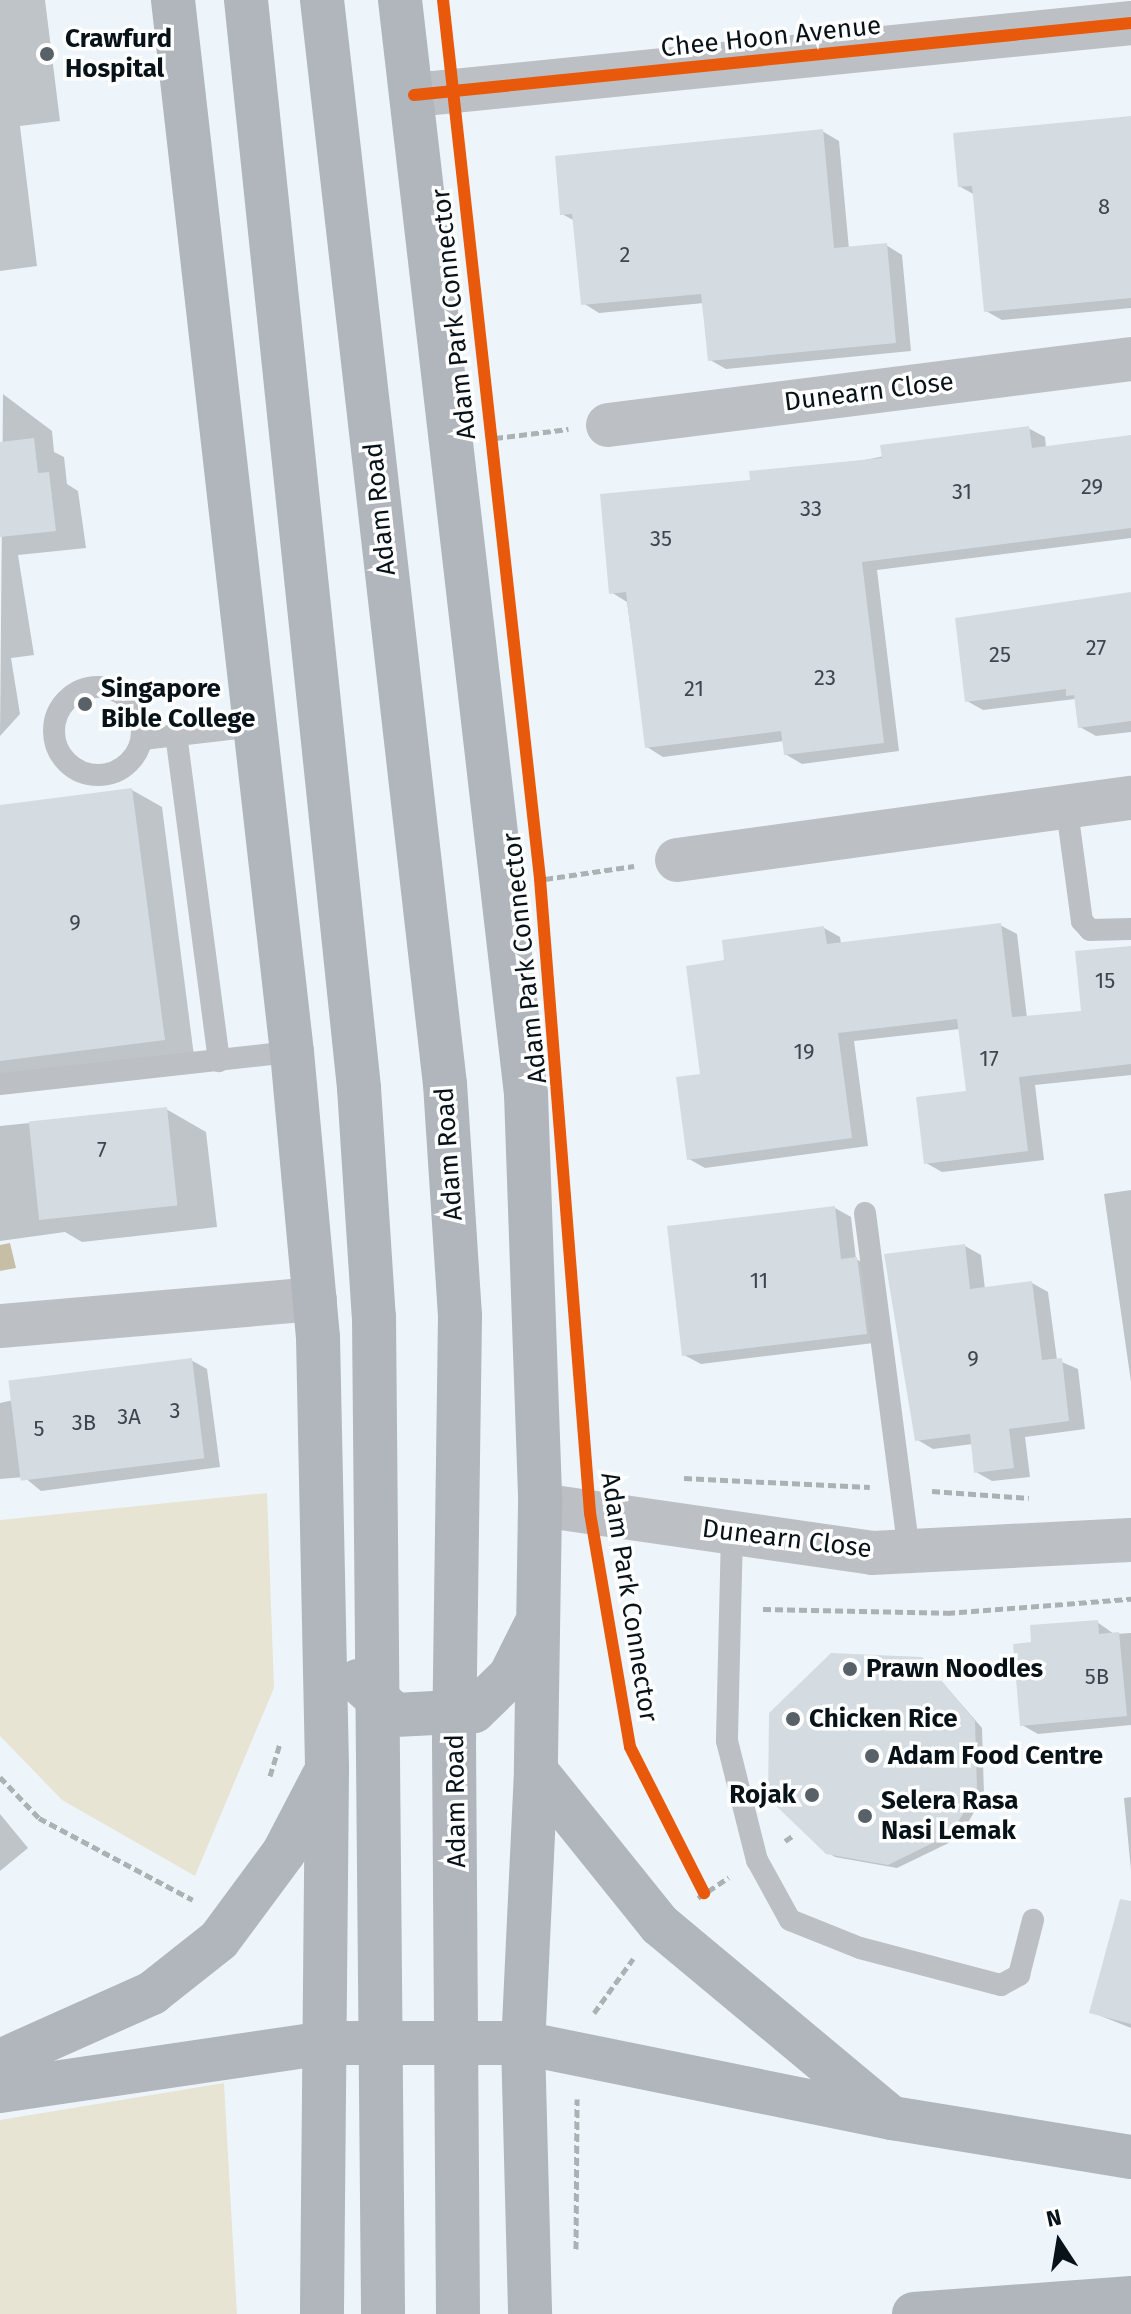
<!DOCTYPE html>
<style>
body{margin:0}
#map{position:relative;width:1131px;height:2314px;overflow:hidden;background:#eef5fa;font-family:"Fira Sans",sans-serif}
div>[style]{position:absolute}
.green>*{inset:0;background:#e8e4d3}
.water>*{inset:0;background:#c6bea5}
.shadow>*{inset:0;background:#0003}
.building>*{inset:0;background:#d4dce2;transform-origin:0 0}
.path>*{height:5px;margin-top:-2.5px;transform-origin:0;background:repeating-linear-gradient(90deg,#acb1b3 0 8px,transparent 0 12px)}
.service>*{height:22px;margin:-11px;padding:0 11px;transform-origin:11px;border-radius:11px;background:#bcc0c4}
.service>.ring{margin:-11px;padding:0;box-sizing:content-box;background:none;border:22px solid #bcc0c4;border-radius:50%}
.minor>*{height:44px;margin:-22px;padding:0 22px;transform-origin:22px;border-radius:22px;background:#bcc0c4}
.trunk>*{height:44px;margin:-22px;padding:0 22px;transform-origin:22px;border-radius:22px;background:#b0b6bc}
.cycleway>*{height:12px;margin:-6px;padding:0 6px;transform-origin:6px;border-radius:6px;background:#e8590c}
.dots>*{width:22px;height:22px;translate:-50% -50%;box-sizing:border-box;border:4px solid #fff;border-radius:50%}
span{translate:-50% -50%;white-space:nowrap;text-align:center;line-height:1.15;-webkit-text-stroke:7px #fff;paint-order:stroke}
.number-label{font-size:22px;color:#3d464d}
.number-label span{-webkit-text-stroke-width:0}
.street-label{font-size:26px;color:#081219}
.poi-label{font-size:26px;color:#081219;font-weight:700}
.left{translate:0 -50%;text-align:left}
.right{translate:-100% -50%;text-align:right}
.north{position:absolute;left:1019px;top:2202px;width:80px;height:80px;-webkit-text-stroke:6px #fff;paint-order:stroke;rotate:348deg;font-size:22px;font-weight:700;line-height:32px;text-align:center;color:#081219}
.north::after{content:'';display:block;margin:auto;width:28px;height:36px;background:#081219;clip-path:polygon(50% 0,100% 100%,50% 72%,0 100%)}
</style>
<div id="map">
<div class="green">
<div style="clip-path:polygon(267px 1493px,274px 1688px,195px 1876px,62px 1800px,0 1736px,0 1520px)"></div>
<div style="clip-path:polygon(224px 2083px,237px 2314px,0 2314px,0 2120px)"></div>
</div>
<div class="water">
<div style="clip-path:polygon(10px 1243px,16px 1268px,0 1271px,0 1245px)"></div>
</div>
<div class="shadow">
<div style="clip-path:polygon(0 0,45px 0,60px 121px,20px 126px,37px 266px,0 271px)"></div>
<div style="clip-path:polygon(1131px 118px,1131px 308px,1002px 320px,986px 311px,975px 195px,959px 186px)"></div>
<div style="clip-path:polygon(822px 131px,839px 141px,849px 249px,886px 245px,902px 255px,911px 351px,726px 369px,710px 360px,704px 303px,599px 313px,583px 303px,575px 221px,562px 214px)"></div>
<div style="clip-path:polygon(3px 394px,52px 431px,54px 452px,64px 457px,67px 484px,78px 491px,86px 548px,18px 555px,34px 655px,11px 658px,20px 714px,0 736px)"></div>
<div style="clip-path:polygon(1028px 428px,1045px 437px,1046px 448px,1131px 437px,1131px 538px,877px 570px,899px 751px,802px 764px,785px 754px,784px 741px,663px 757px,647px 747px,627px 602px,611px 592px,752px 482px)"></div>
<div style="clip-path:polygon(1131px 596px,1131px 732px,1096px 736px,1080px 727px,1075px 699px,983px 710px,967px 701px)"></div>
<div style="clip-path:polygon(132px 790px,162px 807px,194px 1056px,0 1081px,0 807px)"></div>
<div style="clip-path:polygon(1000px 925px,1017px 934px,1027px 1018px,1083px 1012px,1131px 948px,1131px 1075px,1035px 1085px,1044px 1160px,942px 1172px,926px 1163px,968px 1093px,960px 1029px,854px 1041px,868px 1146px,705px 1168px,689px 1159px,727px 962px,824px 928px,840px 937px,841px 944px)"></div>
<div style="clip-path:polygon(166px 1109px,206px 1132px,217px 1227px,82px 1242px,65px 1232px,0 1241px,0 1126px)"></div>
<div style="clip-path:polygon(1131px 1190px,1131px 1382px,1104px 1194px)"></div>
<div style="clip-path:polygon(835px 1208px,851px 1217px,856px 1259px,872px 1268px,882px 1342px,701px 1364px,684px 1355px)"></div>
<div style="clip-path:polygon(965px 1246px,981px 1255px,985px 1289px,1032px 1283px,1048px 1292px,1057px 1360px,1078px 1369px,1085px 1429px,1025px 1437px,1030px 1477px,992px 1481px,976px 1472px,973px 1444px,933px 1449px,916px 1439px)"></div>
<div style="clip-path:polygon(191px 1360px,207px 1369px,220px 1467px,41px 1491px,24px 1477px,0 1479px,0 1403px)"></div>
<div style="clip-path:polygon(1097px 1622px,1114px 1634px,1131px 1633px,1131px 1725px,1038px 1734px,1022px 1725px,1033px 1644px)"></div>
<div style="clip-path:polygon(922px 1659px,982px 1728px,984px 1795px,959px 1838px,897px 1868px,835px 1857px,827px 1852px)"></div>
<div style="clip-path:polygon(1131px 1797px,1131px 1870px,1124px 1798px)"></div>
<div style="clip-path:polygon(0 1814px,28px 1848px,0 1871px)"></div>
<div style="clip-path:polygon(1131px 1910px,1131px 2028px,1091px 2012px)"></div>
</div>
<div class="building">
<div style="clip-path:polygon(1131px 116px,1131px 298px,984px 312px,972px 186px,958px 187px,953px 133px)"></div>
<div style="clip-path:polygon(823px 129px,834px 248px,887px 243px,896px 343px,708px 361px,701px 294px,581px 305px,572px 214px,560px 215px,555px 156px)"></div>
<div style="clip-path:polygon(1029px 426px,1032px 448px,1131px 435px,1131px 528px,862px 562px,884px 743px,784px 755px,781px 731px,645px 748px,626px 592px,609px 594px,600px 494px,750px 480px,749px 471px,882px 458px,880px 445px)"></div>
<div style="clip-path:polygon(34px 438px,38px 473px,49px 472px,56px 531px,0 537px,0 442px)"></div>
<div style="clip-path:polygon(1131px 592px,1131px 721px,1078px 728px,1074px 695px,1066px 696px,1066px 689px,965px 702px,955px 618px)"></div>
<div style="clip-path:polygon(132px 788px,165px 1040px,0 1061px,0 805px)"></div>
<div style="clip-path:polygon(1001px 923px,1012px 1017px,1081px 1011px,1075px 951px,1131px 946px,1131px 1064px,1019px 1077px,1028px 1151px,924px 1164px,916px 1097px,966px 1091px,957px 1019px,838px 1033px,852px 1138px,687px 1160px,676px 1077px,700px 1074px,686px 966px,724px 960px,722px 940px,824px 926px,827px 944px)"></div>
<div style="left:167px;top:1107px;width:99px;height:139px;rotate:84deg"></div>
<div style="clip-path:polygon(835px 1206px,841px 1259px,857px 1257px,867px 1334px,682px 1356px,667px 1226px)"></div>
<div style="clip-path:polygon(965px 1244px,970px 1289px,1032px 1281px,1042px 1360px,1062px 1358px,1069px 1421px,1009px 1429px,1014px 1468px,974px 1473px,970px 1434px,915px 1441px,884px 1254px)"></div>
<div style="left:192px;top:1358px;width:101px;height:185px;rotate:83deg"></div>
<div style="clip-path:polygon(1098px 1620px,1099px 1634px,1119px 1632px,1127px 1716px,1020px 1726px,1013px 1644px,1031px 1642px,1030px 1625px)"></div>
<div style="clip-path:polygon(831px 1653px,922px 1657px,975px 1721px,977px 1790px,951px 1834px,888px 1865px,826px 1854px,768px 1798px,769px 1713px)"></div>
<div style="clip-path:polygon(1120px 1899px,1131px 1901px,1131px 2024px,1089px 2013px)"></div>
</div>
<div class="path">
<div style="left:495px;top:438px;width:74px;rotate:-7deg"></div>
<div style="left:545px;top:879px;width:90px;rotate:-8.3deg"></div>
<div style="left:684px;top:1478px;width:186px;rotate:2.8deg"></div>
<div style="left:932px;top:1491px;width:97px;rotate:4.1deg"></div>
<div style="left:763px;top:1609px;width:184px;rotate:1.2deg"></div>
<div style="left:947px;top:1613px;width:185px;rotate:-4.4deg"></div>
<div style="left:270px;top:1776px;width:34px;rotate:-73deg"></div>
<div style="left:0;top:1777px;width:57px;rotate:46.4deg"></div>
<div style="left:39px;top:1818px;width:174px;rotate:28deg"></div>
<div style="left:785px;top:1841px;width:11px;rotate:-34deg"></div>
<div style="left:698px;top:1898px;width:37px;rotate:-34deg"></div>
<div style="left:594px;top:2013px;width:67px;rotate:-54.2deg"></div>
<div style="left:576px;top:2249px;width:150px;rotate:-89.6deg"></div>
</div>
<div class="service">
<div class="ring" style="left:54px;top:687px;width:66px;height:66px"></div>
<div style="left:176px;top:734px;width:330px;rotate:82.5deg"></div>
<div style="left:143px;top:739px;width:113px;rotate:-6.6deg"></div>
<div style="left:1066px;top:803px;width:119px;rotate:82.3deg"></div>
<div style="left:1082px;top:921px;width:12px;rotate:48deg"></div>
<div style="left:1090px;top:930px;width:41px;rotate:-1.4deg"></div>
<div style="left:0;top:1084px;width:294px;rotate:-6.3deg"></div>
<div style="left:865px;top:1213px;width:341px;rotate:82.6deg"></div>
<div style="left:732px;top:1533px;width:208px;rotate:91.4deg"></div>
<div style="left:727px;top:1741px;width:123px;rotate:75.9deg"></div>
<div style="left:757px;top:1860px;width:68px;rotate:61.2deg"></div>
<div style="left:790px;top:1920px;width:75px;rotate:21.8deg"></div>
<div style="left:860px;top:1948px;width:146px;rotate:14.7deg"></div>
<div style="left:1001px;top:1985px;width:21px;rotate:-29deg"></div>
<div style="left:1019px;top:1975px;width:57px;rotate:-75.7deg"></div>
</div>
<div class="minor">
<div style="left:414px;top:95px;width:721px;rotate:-5.73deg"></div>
<div style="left:608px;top:425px;width:527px;rotate:-7.19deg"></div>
<div style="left:677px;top:860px;width:458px;rotate:-7.8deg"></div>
<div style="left:0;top:1326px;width:316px;rotate:-4.9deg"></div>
<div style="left:540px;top:1505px;width:335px;rotate:8.2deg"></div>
<div style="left:872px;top:1553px;width:259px;rotate:-2.9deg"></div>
</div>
<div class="trunk">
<div style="left:173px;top:0;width:1059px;rotate:83.55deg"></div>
<div style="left:292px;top:1052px;width:286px;rotate:84.8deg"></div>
<div style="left:318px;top:1337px;width:433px;rotate:88.8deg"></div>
<div style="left:327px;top:1770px;width:544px;rotate:90.53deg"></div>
<div style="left:246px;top:0;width:1094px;rotate:84.07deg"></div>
<div style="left:359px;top:1088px;width:229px;rotate:86.3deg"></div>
<div style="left:374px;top:1317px;width:997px;rotate:89.48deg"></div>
<div style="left:322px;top:0;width:1091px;rotate:83.53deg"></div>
<div style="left:445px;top:1084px;width:232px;rotate:86.3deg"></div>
<div style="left:460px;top:1316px;width:426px;rotate:90.8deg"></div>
<div style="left:454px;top:1742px;width:572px;rotate:89.6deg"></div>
<div style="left:400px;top:0;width:1101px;rotate:83.43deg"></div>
<div style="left:526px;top:1094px;width:411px;rotate:88deg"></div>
<div style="left:540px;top:1505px;width:266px;rotate:90.9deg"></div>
<div style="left:536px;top:1771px;width:272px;rotate:92.7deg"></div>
<div style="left:523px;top:2043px;width:271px;rotate:88.5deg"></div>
<div style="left:358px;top:1681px;width:50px;rotate:42.6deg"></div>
<div style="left:395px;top:1715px;width:79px;rotate:-2.9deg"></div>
<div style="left:474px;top:1711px;width:50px;rotate:-44.2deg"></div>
<div style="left:510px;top:1676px;width:56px;rotate:-63.4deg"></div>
<div style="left:536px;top:1771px;width:198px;rotate:51.2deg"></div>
<div style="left:660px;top:1925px;width:295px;rotate:39.8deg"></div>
<div style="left:0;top:2061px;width:167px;rotate:-24.1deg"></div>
<div style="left:152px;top:1993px;width:85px;rotate:-38.3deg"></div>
<div style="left:219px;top:1940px;width:109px;rotate:-53.5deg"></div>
<div style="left:284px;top:1852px;width:85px;rotate:-62.5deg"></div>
<div style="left:0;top:2091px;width:329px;rotate:-8.4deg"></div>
<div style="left:325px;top:2043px;width:198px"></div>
<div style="left:523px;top:2043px;width:377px;rotate:11.5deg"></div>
<div style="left:892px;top:2118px;width:242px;rotate:9.3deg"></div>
<div style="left:914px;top:2314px;width:218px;rotate:-4.2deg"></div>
</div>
<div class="cycleway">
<div style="left:443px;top:0;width:884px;rotate:83.7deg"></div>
<div style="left:540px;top:879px;width:636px;rotate:85.49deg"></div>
<div style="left:590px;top:1513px;width:237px;rotate:80.3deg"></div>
<div style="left:630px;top:1747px;width:164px;rotate:63.1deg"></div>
<div style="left:414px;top:95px;width:721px;rotate:-5.73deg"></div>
</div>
<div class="dots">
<div style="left:47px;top:54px;background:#586168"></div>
<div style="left:85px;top:704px;background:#586168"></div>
<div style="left:850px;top:1669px;background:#586168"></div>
<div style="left:793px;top:1719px;background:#586168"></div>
<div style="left:872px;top:1756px;background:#586168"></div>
<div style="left:812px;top:1795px;background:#586168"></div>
<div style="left:865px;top:1816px;background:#586168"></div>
</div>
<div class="number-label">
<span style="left:1104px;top:207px">8</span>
<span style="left:625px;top:255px">2</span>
<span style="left:1092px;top:487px">29</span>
<span style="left:962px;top:492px">31</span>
<span style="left:811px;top:509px">33</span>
<span style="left:661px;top:539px">35</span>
<span style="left:1096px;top:648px">27</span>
<span style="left:1000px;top:655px">25</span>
<span style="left:825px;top:678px">23</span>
<span style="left:694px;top:689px">21</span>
<span style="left:75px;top:923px">9</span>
<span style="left:1105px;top:981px">15</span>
<span style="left:804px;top:1052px">19</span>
<span style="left:989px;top:1059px">17</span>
<span style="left:102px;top:1150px">7</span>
<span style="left:759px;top:1281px">11</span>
<span style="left:973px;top:1359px">9</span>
<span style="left:175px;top:1411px">3</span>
<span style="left:129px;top:1417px">3A</span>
<span style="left:84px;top:1423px">3B</span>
<span style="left:39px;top:1429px">5</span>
<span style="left:1097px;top:1677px">5B</span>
</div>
<div class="street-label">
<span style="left:771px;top:37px;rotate:-6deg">Chee Hoon Avenue</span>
<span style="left:454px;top:314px;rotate:-96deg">Adam Park Connector</span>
<span style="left:869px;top:392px;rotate:-7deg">Dunearn Close</span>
<span style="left:380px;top:509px;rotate:-96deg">Adam Road</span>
<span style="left:525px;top:958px;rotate:-96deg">Adam Park Connector</span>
<span style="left:449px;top:1154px;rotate:-94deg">Adam Road</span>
<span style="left:787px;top:1539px;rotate:7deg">Dunearn Close</span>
<span style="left:629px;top:1597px;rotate:81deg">Adam Park Connector</span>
<span style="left:456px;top:1801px;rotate:-91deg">Adam Road</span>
</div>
<div class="poi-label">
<span class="left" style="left:65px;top:54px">Crawfurd<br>Hospital</span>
<span class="left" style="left:101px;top:704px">Singapore<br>Bible College</span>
<span class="left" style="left:866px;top:1669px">Prawn Noodles</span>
<span class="left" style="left:809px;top:1719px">Chicken Rice</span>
<span class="left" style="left:888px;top:1756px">Adam Food Centre</span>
<span class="right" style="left:796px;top:1795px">Rojak</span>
<span class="left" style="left:881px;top:1816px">Selera Rasa<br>Nasi Lemak</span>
</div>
<div class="north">N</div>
</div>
